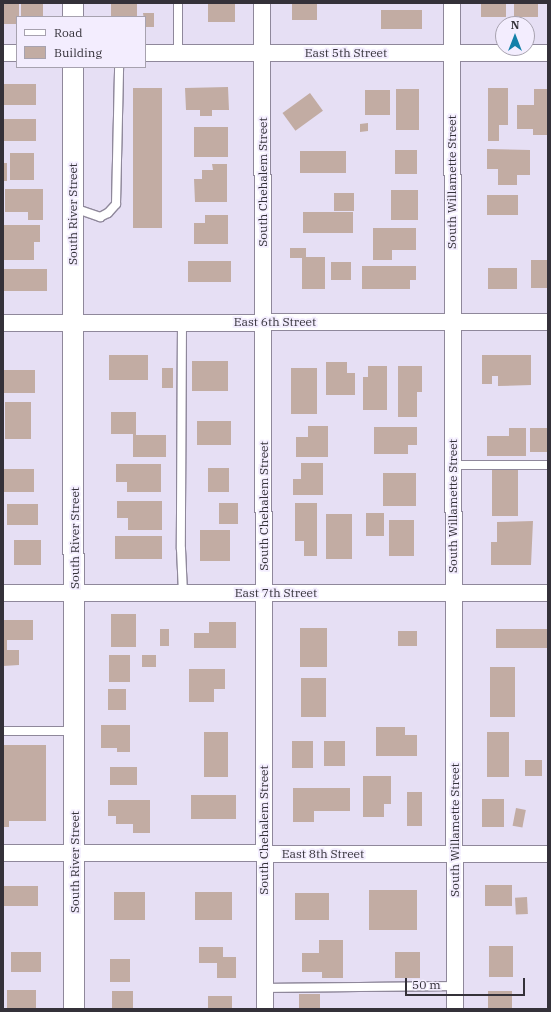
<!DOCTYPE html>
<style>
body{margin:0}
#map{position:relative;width:551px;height:1012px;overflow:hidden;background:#e6dff4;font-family:"IBM Plex Serif",serif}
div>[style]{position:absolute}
.building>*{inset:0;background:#c2aca3;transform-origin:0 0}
.roads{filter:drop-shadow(1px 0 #8f889b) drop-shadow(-1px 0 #8f889b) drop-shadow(0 1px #8f889b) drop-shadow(0 -1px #8f889b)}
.service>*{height:8px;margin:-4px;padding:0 4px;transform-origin:4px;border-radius:4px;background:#fff}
.minor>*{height:16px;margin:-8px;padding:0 8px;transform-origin:8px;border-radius:8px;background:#fff}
.tertiary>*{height:20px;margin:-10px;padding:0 10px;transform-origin:10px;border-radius:10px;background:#fff}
span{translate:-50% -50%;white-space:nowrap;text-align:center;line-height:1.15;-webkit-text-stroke:3.5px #f3edfe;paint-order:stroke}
.street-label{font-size:12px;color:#343139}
.frame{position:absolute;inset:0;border:4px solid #343139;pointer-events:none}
.legend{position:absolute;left:16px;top:16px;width:130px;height:52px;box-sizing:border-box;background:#f3edfe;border:1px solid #a7a2af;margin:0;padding:5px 7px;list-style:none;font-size:12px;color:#343139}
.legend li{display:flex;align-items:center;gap:8px;height:20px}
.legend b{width:20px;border:1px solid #a7a2af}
.north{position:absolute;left:495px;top:16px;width:40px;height:40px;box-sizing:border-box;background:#f3edfe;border:1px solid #a7a2af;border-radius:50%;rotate:0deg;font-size:11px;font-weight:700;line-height:16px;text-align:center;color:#343139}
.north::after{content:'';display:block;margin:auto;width:14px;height:18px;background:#1480a9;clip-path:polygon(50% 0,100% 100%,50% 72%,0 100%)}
.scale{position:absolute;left:405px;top:978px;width:120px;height:18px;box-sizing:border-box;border:2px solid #343139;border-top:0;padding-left:5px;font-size:12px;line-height:14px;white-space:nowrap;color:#343139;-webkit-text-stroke:3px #f3edfe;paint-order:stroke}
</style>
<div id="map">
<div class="building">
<div style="left:3px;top:3px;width:16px;height:21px"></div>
<div style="left:21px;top:3px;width:22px;height:14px"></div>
<div style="left:111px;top:3px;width:26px;height:14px"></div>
<div style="left:208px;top:3px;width:27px;height:19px"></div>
<div style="left:292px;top:3px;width:25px;height:17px"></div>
<div style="left:481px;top:3px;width:25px;height:14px"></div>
<div style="left:514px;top:3px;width:24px;height:14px"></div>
<div style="left:381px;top:10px;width:41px;height:19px"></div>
<div style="clip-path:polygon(143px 13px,154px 13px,154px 27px,145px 27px)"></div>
<div style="left:3px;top:84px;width:33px;height:21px"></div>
<div style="clip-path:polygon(228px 87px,229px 110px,212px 110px,212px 116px,200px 116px,200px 110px,186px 110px,185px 88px)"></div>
<div style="left:133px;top:88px;width:29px;height:140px"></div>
<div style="clip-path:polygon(488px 88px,508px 88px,508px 125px,499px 125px,499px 141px,488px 141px)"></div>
<div style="left:396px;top:89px;width:23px;height:41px"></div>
<div style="clip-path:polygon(534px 89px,548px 89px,548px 135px,533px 135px,533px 129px,517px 129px,517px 105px,534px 105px)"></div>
<div style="left:365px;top:90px;width:25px;height:25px"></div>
<div style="left:310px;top:93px;width:22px;height:34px;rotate:54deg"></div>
<div style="left:3px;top:119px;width:33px;height:22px"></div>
<div style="clip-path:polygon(368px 123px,368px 131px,360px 132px,360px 124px)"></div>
<div style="left:194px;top:127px;width:34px;height:30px"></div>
<div style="clip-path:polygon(487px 149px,530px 150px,530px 175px,517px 175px,517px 185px,498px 185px,498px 169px,487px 169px)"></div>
<div style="left:395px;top:150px;width:22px;height:24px"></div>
<div style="left:300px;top:151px;width:46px;height:22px"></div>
<div style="left:10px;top:153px;width:24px;height:27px"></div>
<div style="left:3px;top:163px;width:4px;height:18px"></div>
<div style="clip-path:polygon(212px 164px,227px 164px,227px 202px,195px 202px,194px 179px,202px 179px,202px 170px,213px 170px)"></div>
<div style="clip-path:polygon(5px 189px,43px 189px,43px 220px,28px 220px,28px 212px,5px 212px)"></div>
<div style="left:391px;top:190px;width:27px;height:30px"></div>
<div style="left:334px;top:193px;width:20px;height:18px"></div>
<div style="left:487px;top:195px;width:31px;height:20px"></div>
<div style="left:303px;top:212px;width:50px;height:21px"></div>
<div style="clip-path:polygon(205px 215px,228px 215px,228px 244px,194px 244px,194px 223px,205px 223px)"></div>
<div style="clip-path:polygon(3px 225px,40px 225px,40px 242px,34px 242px,34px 260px,3px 260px)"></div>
<div style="clip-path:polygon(373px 228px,416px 228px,416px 250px,392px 250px,392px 260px,373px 260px)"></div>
<div style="clip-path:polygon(290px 248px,306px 248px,306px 257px,325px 257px,325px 289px,302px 289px,302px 258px,290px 258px)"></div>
<div style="left:531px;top:260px;width:16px;height:28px"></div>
<div style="left:188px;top:261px;width:43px;height:21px"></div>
<div style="left:331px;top:262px;width:20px;height:18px"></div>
<div style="clip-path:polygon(362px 266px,416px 266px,416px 280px,410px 280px,410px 289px,362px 289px)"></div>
<div style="left:488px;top:268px;width:29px;height:21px"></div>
<div style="left:3px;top:269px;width:44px;height:22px"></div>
<div style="left:109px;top:355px;width:39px;height:25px"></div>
<div style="clip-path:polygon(482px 355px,531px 355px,531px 385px,498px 386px,498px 376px,492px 376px,492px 384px,482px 384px)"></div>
<div style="left:192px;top:361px;width:36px;height:30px"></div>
<div style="clip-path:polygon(326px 362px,347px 362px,347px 373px,355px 373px,355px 395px,326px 395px)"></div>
<div style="clip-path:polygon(368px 366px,387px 366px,387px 410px,363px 410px,363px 377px,368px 377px)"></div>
<div style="clip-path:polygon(398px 366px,422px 366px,422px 392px,417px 392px,417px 417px,398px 417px)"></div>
<div style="left:162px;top:368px;width:11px;height:20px"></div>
<div style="left:291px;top:368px;width:26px;height:46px"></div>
<div style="left:3px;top:370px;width:32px;height:23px"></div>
<div style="left:5px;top:402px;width:26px;height:37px"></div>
<div style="clip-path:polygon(111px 412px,136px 412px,136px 435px,166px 435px,166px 457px,133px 457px,133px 434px,111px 434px)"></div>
<div style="left:197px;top:421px;width:34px;height:24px"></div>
<div style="clip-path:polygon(308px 426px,328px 426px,328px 457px,296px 457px,296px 437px,308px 437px)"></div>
<div style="clip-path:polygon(374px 427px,417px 427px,417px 445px,408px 445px,408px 454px,374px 454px)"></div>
<div style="clip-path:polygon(509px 428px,526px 428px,526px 456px,487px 456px,487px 436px,509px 436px)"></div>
<div style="left:530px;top:428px;width:17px;height:24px"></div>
<div style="clip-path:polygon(301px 463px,323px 463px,323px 495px,293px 495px,293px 479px,301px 479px)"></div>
<div style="clip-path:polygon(116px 464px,161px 464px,161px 492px,127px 492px,127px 482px,116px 482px)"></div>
<div style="left:208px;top:468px;width:21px;height:24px"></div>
<div style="left:3px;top:469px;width:31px;height:23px"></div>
<div style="left:492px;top:470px;width:26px;height:46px"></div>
<div style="left:383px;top:473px;width:33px;height:33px"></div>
<div style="clip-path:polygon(117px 501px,162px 501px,162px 530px,128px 530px,128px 518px,117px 518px)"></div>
<div style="left:219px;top:503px;width:19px;height:21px"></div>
<div style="clip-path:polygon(295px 503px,317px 503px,317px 556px,304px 556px,304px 541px,295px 541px)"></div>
<div style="left:7px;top:504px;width:31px;height:21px"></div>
<div style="left:366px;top:513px;width:18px;height:23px"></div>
<div style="left:326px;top:514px;width:26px;height:45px"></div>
<div style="left:389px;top:520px;width:25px;height:36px"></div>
<div style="clip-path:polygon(533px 521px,531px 565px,491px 565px,491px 542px,497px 542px,497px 522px)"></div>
<div style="left:200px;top:530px;width:30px;height:31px"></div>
<div style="left:115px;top:536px;width:47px;height:23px"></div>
<div style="left:14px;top:540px;width:27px;height:25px"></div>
<div style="left:111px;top:614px;width:25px;height:33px"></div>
<div style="clip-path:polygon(3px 620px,33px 620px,33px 640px,7px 640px,7px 650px,19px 650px,19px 665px,3px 666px)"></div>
<div style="clip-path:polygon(209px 622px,236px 622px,236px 648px,194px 648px,194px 633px,209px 633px)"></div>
<div style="left:300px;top:628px;width:27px;height:39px"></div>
<div style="left:160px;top:629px;width:9px;height:17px"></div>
<div style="left:496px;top:629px;width:51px;height:19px"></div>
<div style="left:398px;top:631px;width:19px;height:15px"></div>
<div style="left:109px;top:655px;width:21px;height:27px"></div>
<div style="left:142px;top:655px;width:14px;height:12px"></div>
<div style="left:490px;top:667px;width:25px;height:50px"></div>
<div style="clip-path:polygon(189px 669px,225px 669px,225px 689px,214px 689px,214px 702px,189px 702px)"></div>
<div style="left:301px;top:678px;width:25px;height:39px"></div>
<div style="left:108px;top:689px;width:18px;height:21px"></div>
<div style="clip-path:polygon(101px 725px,130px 725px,130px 752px,117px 752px,117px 748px,101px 748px)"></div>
<div style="clip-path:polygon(376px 727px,405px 727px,405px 735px,417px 735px,417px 756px,376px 756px)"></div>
<div style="left:204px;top:732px;width:24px;height:45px"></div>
<div style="left:487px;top:732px;width:22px;height:45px"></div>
<div style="left:292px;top:741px;width:21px;height:27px"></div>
<div style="left:324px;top:741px;width:21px;height:25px"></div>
<div style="clip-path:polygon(3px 745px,46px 745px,46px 821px,9px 821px,9px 827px,3px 827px)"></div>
<div style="left:525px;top:760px;width:17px;height:16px"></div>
<div style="left:110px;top:767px;width:27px;height:18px"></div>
<div style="clip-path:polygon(363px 776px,391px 776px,391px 804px,384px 804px,384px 817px,363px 817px)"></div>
<div style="clip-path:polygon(293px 788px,350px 788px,350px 811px,314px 811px,314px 822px,293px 822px)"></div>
<div style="left:407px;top:792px;width:15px;height:34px"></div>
<div style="left:191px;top:795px;width:45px;height:24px"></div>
<div style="left:482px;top:799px;width:22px;height:28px"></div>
<div style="clip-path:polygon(108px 800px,150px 800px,150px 833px,133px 833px,133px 824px,116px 824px,116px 816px,108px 816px)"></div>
<div style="left:516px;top:808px;width:10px;height:18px;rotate:11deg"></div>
<div style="left:485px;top:885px;width:27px;height:21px"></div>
<div style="left:3px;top:886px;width:35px;height:20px"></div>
<div style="left:369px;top:890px;width:48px;height:40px"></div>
<div style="left:114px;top:892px;width:31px;height:28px"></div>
<div style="left:195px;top:892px;width:37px;height:28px"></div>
<div style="left:295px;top:893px;width:34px;height:27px"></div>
<div style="left:527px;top:897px;width:17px;height:12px;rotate:87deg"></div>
<div style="clip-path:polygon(319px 940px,343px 940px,343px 978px,322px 978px,322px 972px,302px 972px,302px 953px,319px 953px)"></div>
<div style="left:489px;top:946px;width:24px;height:31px"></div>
<div style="clip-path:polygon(199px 947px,223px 947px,223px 957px,236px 957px,236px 978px,217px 978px,217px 963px,199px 963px)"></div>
<div style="left:11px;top:952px;width:30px;height:20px"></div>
<div style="left:395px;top:952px;width:25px;height:26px"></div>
<div style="left:110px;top:959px;width:20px;height:23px"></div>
<div style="left:7px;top:990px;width:29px;height:19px"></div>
<div style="left:112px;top:991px;width:21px;height:18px"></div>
<div style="left:488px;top:991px;width:24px;height:18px"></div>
<div style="left:299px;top:994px;width:21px;height:15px"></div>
<div style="left:208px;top:996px;width:24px;height:13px"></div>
</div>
<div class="roads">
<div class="service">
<div style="left:178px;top:53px;width:50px;rotate:-90deg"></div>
<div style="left:74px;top:208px;width:28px;rotate:19deg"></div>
<div style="left:100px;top:217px;width:9px;rotate:-27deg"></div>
<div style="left:108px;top:213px;width:12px;rotate:-48deg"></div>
<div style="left:116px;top:204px;width:137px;rotate:-88.7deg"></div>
<div style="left:182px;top:322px;width:227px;rotate:90.3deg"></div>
<div style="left:181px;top:549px;width:44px;rotate:87.4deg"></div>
<div style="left:453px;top:465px;width:95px"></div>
<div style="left:3px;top:731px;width:71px"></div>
<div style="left:264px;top:988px;width:191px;rotate:-0.6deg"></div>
</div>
<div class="minor">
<div style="left:262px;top:3px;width:1006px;rotate:89.83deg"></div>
<div style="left:452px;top:3px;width:1006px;rotate:89.83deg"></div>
<div style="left:3px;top:53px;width:14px"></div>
<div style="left:145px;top:53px;width:403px"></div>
<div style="left:3px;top:323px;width:545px;rotate:-0.11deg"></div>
<div style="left:3px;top:593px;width:545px"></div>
<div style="left:3px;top:853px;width:545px;rotate:0.11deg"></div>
</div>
<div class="tertiary">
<div style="left:73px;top:17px;width:14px;rotate:-90deg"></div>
<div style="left:73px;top:67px;width:942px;rotate:89.94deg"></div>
</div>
</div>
<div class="street-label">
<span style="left:346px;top:53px">East 5th Street</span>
<span style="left:263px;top:182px;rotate:-90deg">South Chehalem Street</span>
<span style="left:452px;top:182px;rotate:-90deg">South Willamette Street</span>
<span style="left:73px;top:214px;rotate:-90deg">South River Street</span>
<span style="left:275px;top:322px">East 6th Street</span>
<span style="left:264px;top:506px;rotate:-90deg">South Chehalem Street</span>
<span style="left:453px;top:506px;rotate:-90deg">South Willamette Street</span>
<span style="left:75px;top:538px;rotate:-90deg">South River Street</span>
<span style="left:276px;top:593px">East 7th Street</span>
<span style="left:264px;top:830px;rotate:-90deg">South Chehalem Street</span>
<span style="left:455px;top:830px;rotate:-90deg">South Willamette Street</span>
<span style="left:323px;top:854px">East 8th Street</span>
<span style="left:75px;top:862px;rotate:-90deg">South River Street</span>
</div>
<div class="frame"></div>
<ul class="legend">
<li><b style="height:5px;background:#fff"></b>Road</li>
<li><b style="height:11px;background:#c2aca3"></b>Building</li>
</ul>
<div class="north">N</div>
<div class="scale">50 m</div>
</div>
